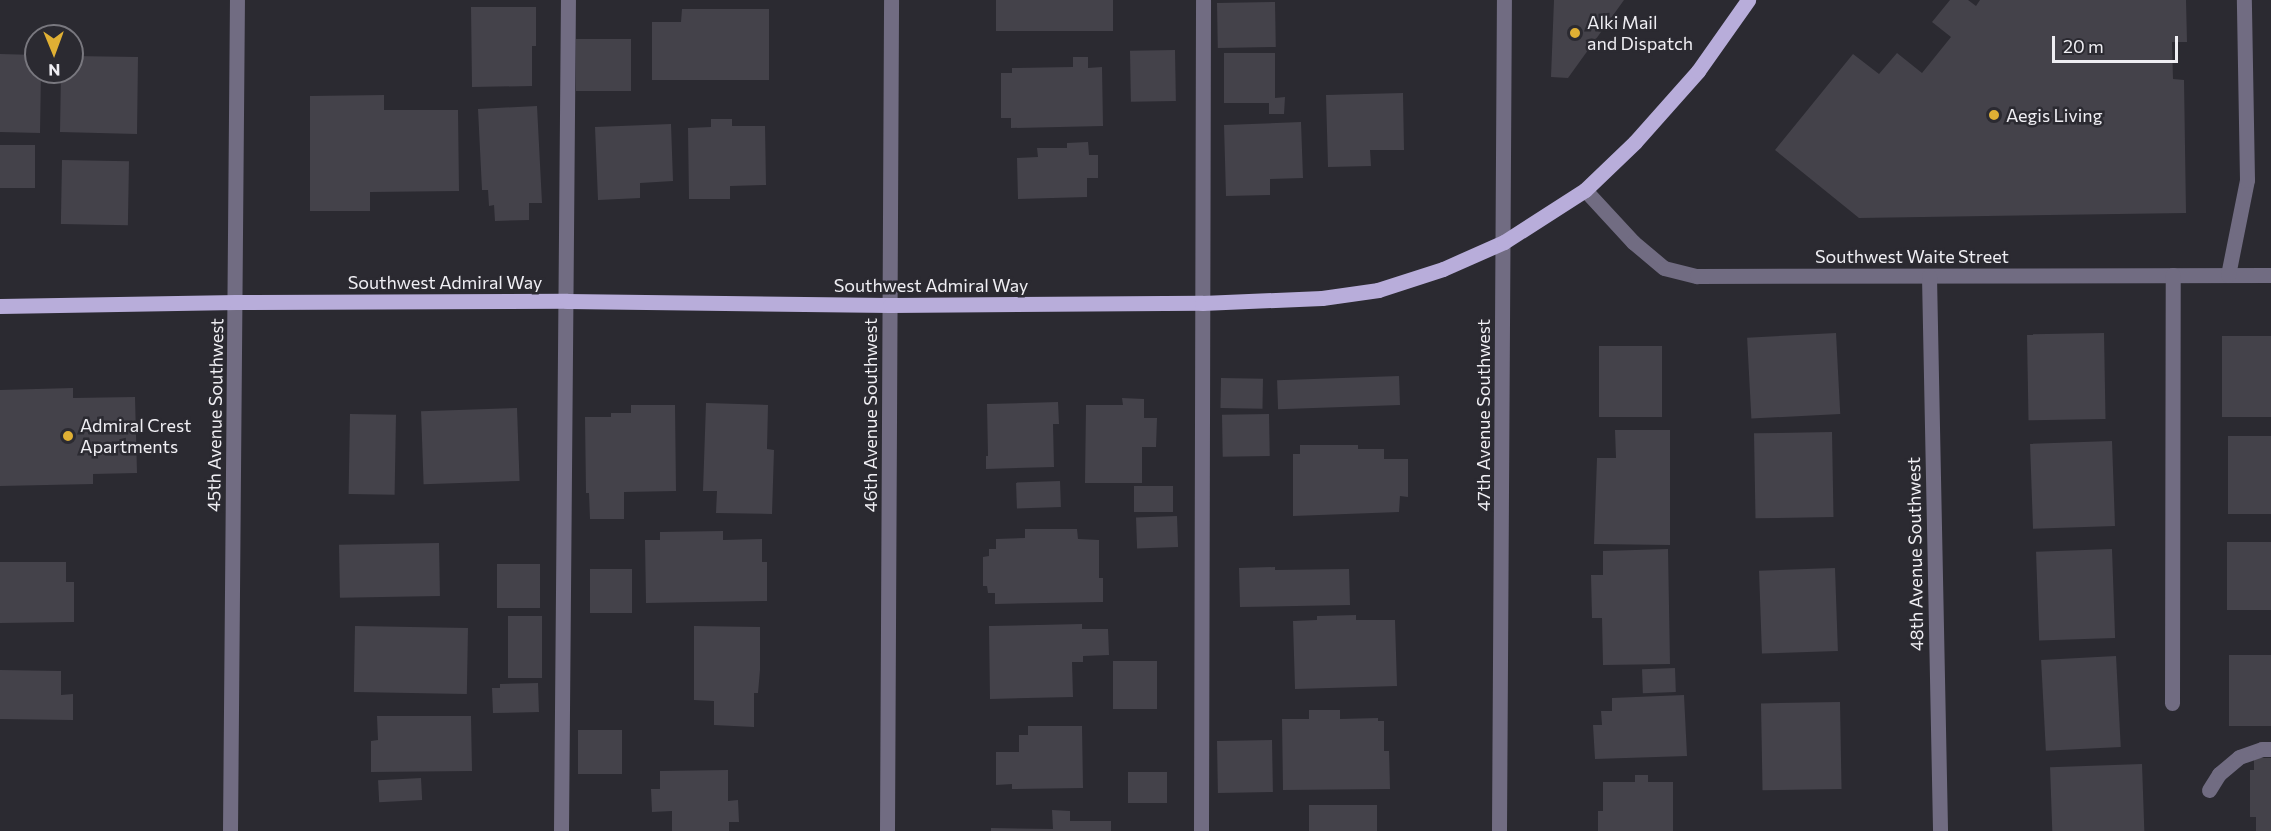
<!DOCTYPE html>
<style>
body{margin:0}
#map{position:relative;width:2271px;height:831px;overflow:hidden;background:#2b2a31;font-family:Commissioner,sans-serif}
div>[style]{position:absolute}
.building>*{inset:0;background:#44424a;transform-origin:0 0}
.minor>*{height:15px;margin:-7.5px;padding:0 7.5px;transform-origin:7.5px;border-radius:7.5px;background:#716c82}
.major>*{height:15px;margin:-7.5px;padding:0 7.5px;transform-origin:7.5px;border-radius:7.5px;background:#b8adda}
.dots>*{width:16px;height:16px;translate:-50% -50%;box-sizing:border-box;border:3px solid #2b2a31;border-radius:50%}
span{translate:-50% -50%;white-space:nowrap;text-align:center;line-height:1.15;-webkit-text-stroke:5px #2b2a31;paint-order:stroke}
.poi-label{font-size:18px;color:#efeef3}
.left{translate:0 -50%;text-align:left}
.street-label{font-size:18px;color:#efeef3}
.north{position:absolute;left:24px;top:24px;width:60px;height:60px;box-sizing:border-box;background:#2b2a31;border:2px solid #79787f;border-radius:50%;rotate:179deg;font-size:16px;font-weight:700;line-height:24px;text-align:center;color:#efeef3}
.north::after{content:'';display:block;margin:auto;width:21px;height:27px;background:#e0b034;clip-path:polygon(50% 0,100% 100%,50% 72%,0 100%)}
.scale{position:absolute;left:2052px;top:36px;width:126px;height:27px;box-sizing:border-box;border:3px solid #efeef3;border-top:0;padding-left:8px;font-size:18px;line-height:21px;white-space:nowrap;color:#efeef3;-webkit-text-stroke:4px #2b2a31;paint-order:stroke}
</style>
<div id="map">
<div class="building">
<div style="left:996px;top:0;width:117px;height:31px"></div>
<div style="clip-path:polygon(1554px 0,1624px 0,1568px 78px,1551px 77px)"></div>
<div style="clip-path:polygon(1950px 0,1968px 0,1976px 6px,1980px 0,2186px 0,2187px 42px,2172px 42px,2173px 79px,2184px 80px,2186px 213px,1859px 218px,1775px 150px,1853px 54px,1879px 74px,1897px 53px,1922px 73px,1951px 37px,1932px 22px)"></div>
<div style="left:1275px;top:2px;width:45px;height:58px;rotate:89deg"></div>
<div style="clip-path:polygon(471px 7px,536px 7px,536px 46px,532px 46px,532px 86px,472px 87px)"></div>
<div style="clip-path:polygon(682px 9px,769px 9px,769px 80px,652px 80px,652px 22px,681px 22px)"></div>
<div style="left:576px;top:39px;width:55px;height:52px"></div>
<div style="left:1175px;top:50px;width:51px;height:45px;rotate:89deg"></div>
<div style="clip-path:polygon(1224px 53px,1275px 53px,1275px 98px,1285px 97px,1284px 114px,1269px 114px,1269px 103px,1224px 103px)"></div>
<div style="clip-path:polygon(0 54px,36px 55px,36px 72px,41px 72px,40px 133px,0 132px)"></div>
<div style="clip-path:polygon(72px 56px,138px 57px,137px 134px,60px 132px,61px 72px,72px 72px)"></div>
<div style="clip-path:polygon(1073px 57px,1088px 57px,1088px 68px,1102px 67px,1103px 126px,1011px 128px,1011px 118px,1001px 118px,1001px 73px,1012px 73px,1012px 68px,1073px 67px)"></div>
<div style="clip-path:polygon(1403px 93px,1404px 150px,1370px 150px,1371px 166px,1328px 167px,1326px 95px)"></div>
<div style="clip-path:polygon(384px 95px,384px 110px,458px 110px,459px 191px,370px 192px,370px 211px,310px 211px,310px 96px)"></div>
<div style="clip-path:polygon(537px 106px,542px 203px,529px 203px,529px 220px,495px 221px,494px 205px,489px 206px,488px 190px,482px 190px,478px 109px)"></div>
<div style="clip-path:polygon(711px 119px,732px 119px,732px 126px,765px 126px,766px 185px,730px 186px,730px 199px,689px 199px,688px 128px,711px 127px)"></div>
<div style="clip-path:polygon(1301px 122px,1303px 178px,1270px 179px,1270px 195px,1226px 196px,1224px 125px)"></div>
<div style="clip-path:polygon(671px 124px,673px 181px,640px 183px,640px 198px,598px 200px,595px 127px)"></div>
<div style="clip-path:polygon(1088px 142px,1089px 155px,1098px 155px,1098px 178px,1087px 178px,1087px 197px,1018px 199px,1017px 158px,1038px 157px,1037px 148px,1067px 148px,1067px 143px)"></div>
<div style="left:0;top:145px;width:35px;height:43px"></div>
<div style="left:62px;top:160px;width:67px;height:64px;rotate:1deg"></div>
<div style="left:1836px;top:333px;width:81px;height:89px;rotate:87deg"></div>
<div style="left:2104px;top:333px;width:86px;height:77px;rotate:89deg"></div>
<div style="left:2271px;top:336px;width:81px;height:49px;rotate:90deg"></div>
<div style="left:1599px;top:346px;width:63px;height:71px"></div>
<div style="left:1399px;top:376px;width:29px;height:122px;rotate:88deg"></div>
<div style="left:1221px;top:378px;width:42px;height:30px;rotate:1deg"></div>
<div style="clip-path:polygon(73px 388px,73px 398px,135px 397px,137px 473px,93px 474px,93px 484px,0 486px,0 390px)"></div>
<div style="clip-path:polygon(1122px 398px,1144px 399px,1144px 418px,1157px 418px,1156px 447px,1142px 447px,1142px 483px,1085px 483px,1086px 405px,1123px 405px)"></div>
<div style="clip-path:polygon(1058px 402px,1059px 424px,1053px 424px,1054px 467px,986px 469px,986px 456px,988px 456px,987px 404px)"></div>
<div style="clip-path:polygon(706px 403px,768px 405px,767px 449px,774px 450px,772px 514px,716px 513px,717px 491px,703px 491px)"></div>
<div style="clip-path:polygon(631px 405px,675px 405px,676px 491px,624px 492px,624px 519px,590px 519px,589px 493px,586px 493px,585px 417px,611px 417px,611px 413px,631px 413px)"></div>
<div style="left:517px;top:408px;width:73px;height:96px;rotate:88deg"></div>
<div style="left:350px;top:414px;width:46px;height:80px;rotate:1deg"></div>
<div style="left:1269px;top:414px;width:42px;height:47px;rotate:89deg"></div>
<div style="clip-path:polygon(1615px 430px,1670px 430px,1670px 545px,1594px 544px,1597px 458px,1616px 458px)"></div>
<div style="left:1832px;top:432px;width:85px;height:78px;rotate:89deg"></div>
<div style="left:2228px;top:436px;width:43px;height:78px"></div>
<div style="left:2112px;top:441px;width:85px;height:82px;rotate:88deg"></div>
<div style="clip-path:polygon(1300px 445px,1358px 445px,1358px 449px,1384px 449px,1384px 459px,1408px 459px,1408px 497px,1400px 496px,1399px 512px,1293px 516px,1293px 454px,1300px 454px)"></div>
<div style="left:1060px;top:481px;width:26px;height:44px;rotate:88deg"></div>
<div style="left:1134px;top:486px;width:39px;height:26px"></div>
<div style="left:1177px;top:516px;width:31px;height:41px;rotate:88deg"></div>
<div style="clip-path:polygon(1025px 529px,1077px 529px,1078px 539px,1099px 540px,1099px 578px,1103px 578px,1103px 602px,995px 604px,995px 593px,988px 593px,987px 586px,983px 586px,983px 557px,989px 556px,989px 549px,996px 549px,996px 539px,1025px 538px)"></div>
<div style="clip-path:polygon(723px 531px,723px 540px,762px 539px,762px 562px,767px 562px,767px 601px,646px 603px,645px 540px,660px 540px,660px 532px)"></div>
<div style="left:2227px;top:542px;width:44px;height:68px"></div>
<div style="left:439px;top:543px;width:53px;height:100px;rotate:89deg"></div>
<div style="clip-path:polygon(1668px 549px,1670px 664px,1603px 665px,1602px 618px,1592px 618px,1591px 575px,1603px 575px,1603px 551px)"></div>
<div style="left:2112px;top:549px;width:89px;height:76px;rotate:88deg"></div>
<div style="clip-path:polygon(0 562px,66px 562px,66px 582px,74px 582px,74px 622px,0 623px)"></div>
<div style="left:497px;top:564px;width:43px;height:44px"></div>
<div style="clip-path:polygon(1275px 567px,1275px 570px,1349px 569px,1350px 605px,1240px 607px,1239px 568px)"></div>
<div style="left:1835px;top:568px;width:83px;height:76px;rotate:88deg"></div>
<div style="left:590px;top:569px;width:42px;height:44px"></div>
<div style="clip-path:polygon(1356px 615px,1356px 620px,1395px 620px,1397px 686px,1295px 689px,1293px 621px,1317px 620px,1317px 616px)"></div>
<div style="left:508px;top:616px;width:34px;height:62px"></div>
<div style="clip-path:polygon(1082px 624px,1082px 629px,1108px 629px,1109px 655px,1083px 656px,1083px 662px,1072px 662px,1073px 697px,990px 699px,989px 626px)"></div>
<div style="left:355px;top:626px;width:113px;height:66px;rotate:1deg"></div>
<div style="clip-path:polygon(694px 626px,760px 627px,760px 670px,758px 693px,754px 693px,754px 727px,714px 725px,714px 701px,694px 700px)"></div>
<div style="left:2229px;top:655px;width:42px;height:71px"></div>
<div style="left:2116px;top:656px;width:91px;height:75px;rotate:87deg"></div>
<div style="left:1113px;top:661px;width:44px;height:48px"></div>
<div style="left:1675px;top:668px;width:24px;height:33px;rotate:88deg"></div>
<div style="clip-path:polygon(0 670px,61px 671px,61px 695px,73px 694px,73px 720px,0 719px)"></div>
<div style="clip-path:polygon(538px 683px,539px 712px,493px 713px,492px 688px,500px 688px,500px 684px)"></div>
<div style="clip-path:polygon(1684px 695px,1687px 756px,1595px 759px,1593px 725px,1602px 725px,1601px 711px,1612px 711px,1612px 698px)"></div>
<div style="left:1840px;top:702px;width:87px;height:79px;rotate:89deg"></div>
<div style="clip-path:polygon(1309px 710px,1340px 710px,1340px 719px,1378px 718px,1378px 721px,1384px 721px,1384px 751px,1389px 751px,1390px 789px,1283px 790px,1282px 719px,1309px 719px)"></div>
<div style="clip-path:polygon(377px 716px,471px 716px,472px 771px,371px 772px,371px 741px,378px 740px)"></div>
<div style="clip-path:polygon(1028px 726px,1082px 726px,1083px 788px,1012px 789px,1012px 784px,996px 785px,996px 752px,1019px 752px,1019px 735px,1028px 735px)"></div>
<div style="left:578px;top:730px;width:44px;height:44px"></div>
<div style="left:1272px;top:740px;width:52px;height:55px;rotate:89deg"></div>
<div style="clip-path:polygon(2254px 758px,2271px 758px,2271px 831px,2256px 831px,2256px 817px,2250px 817px,2250px 770px,2254px 770px)"></div>
<div style="left:2142px;top:764px;width:67px;height:92px;rotate:88deg"></div>
<div style="clip-path:polygon(728px 770px,728px 801px,738px 800px,739px 822px,729px 822px,729px 831px,672px 831px,672px 811px,652px 812px,651px 789px,660px 789px,660px 771px)"></div>
<div style="left:1128px;top:772px;width:39px;height:31px"></div>
<div style="clip-path:polygon(1635px 775px,1648px 775px,1648px 782px,1673px 782px,1673px 831px,1598px 831px,1598px 811px,1603px 811px,1603px 782px,1635px 782px)"></div>
<div style="left:421px;top:778px;width:22px;height:43px;rotate:87deg"></div>
<div style="left:1377px;top:805px;width:26px;height:68px;rotate:90deg"></div>
<div style="clip-path:polygon(1052px 810px,1070px 811px,1070px 821px,1111px 821px,1111px 831px,991px 831px,991px 828px,1053px 829px)"></div>
</div>
<div class="minor">
<div style="left:1585px;top:190px;width:71px;rotate:47.3deg"></div>
<div style="left:1633px;top:242px;width:40px;rotate:40deg"></div>
<div style="left:1664px;top:268px;width:34px;rotate:14deg"></div>
<div style="left:1697px;top:276px;width:574px;rotate:-0.1deg"></div>
<div style="left:2228px;top:275px;width:97px;rotate:-78.7deg"></div>
<div style="left:2247px;top:180px;width:180px;rotate:-91deg"></div>
<div style="left:1929px;top:276px;width:555px;rotate:88.86deg"></div>
<div style="left:2172px;top:703px;width:428px;rotate:-89.9deg"></div>
<div style="left:2209px;top:790px;width:19px;rotate:-58deg"></div>
<div style="left:2219px;top:774px;width:26px;rotate:-40deg"></div>
<div style="left:2239px;top:757px;width:24px;rotate:-19deg"></div>
<div style="left:2262px;top:749px;width:9px"></div>
<div style="left:230px;top:831px;width:831px;rotate:-89.52deg"></div>
<div style="left:561px;top:831px;width:831px;rotate:-89.52deg"></div>
<div style="left:887px;top:831px;width:831px;rotate:-89.72deg"></div>
<div style="left:1201px;top:831px;width:831px;rotate:-89.86deg"></div>
<div style="left:1499px;top:831px;width:831px;rotate:-89.66deg"></div>
</div>
<div class="major">
<div style="left:0;top:306px;width:236px;rotate:-1deg"></div>
<div style="left:236px;top:302px;width:331px;rotate:-0.2deg"></div>
<div style="left:567px;top:301px;width:323px;rotate:0.7deg"></div>
<div style="left:890px;top:305px;width:312px;rotate:-0.4deg"></div>
<div style="left:1202px;top:303px;width:120px;rotate:-2.4deg"></div>
<div style="left:1322px;top:298px;width:57px;rotate:-8.1deg"></div>
<div style="left:1378px;top:290px;width:68px;rotate:-17.9deg"></div>
<div style="left:1443px;top:269px;width:67px;rotate:-23.9deg"></div>
<div style="left:1504px;top:242px;width:96px;rotate:-32.7deg"></div>
<div style="left:1585px;top:190px;width:69px;rotate:-43.8deg"></div>
<div style="left:1635px;top:142px;width:95px;rotate:-48.4deg"></div>
<div style="left:1698px;top:71px;width:87px;rotate:-54.8deg"></div>
</div>
<div class="dots">
<div style="left:1575px;top:33px;background:#e0b034"></div>
<div style="left:1994px;top:115px;background:#e0b034"></div>
<div style="left:68px;top:436px;background:#e0b034"></div>
</div>
<div class="poi-label">
<span class="left" style="left:1587px;top:33px">Alki Mail<br>and Dispatch</span>
<span class="left" style="left:2006px;top:115px">Aegis Living</span>
<span class="left" style="left:80px;top:436px">Admiral Crest<br>Apartments</span>
</div>
<div class="street-label">
<span style="left:1912px;top:256px">Southwest Waite Street</span>
<span style="left:445px;top:282px">Southwest Admiral Way</span>
<span style="left:931px;top:285px">Southwest Admiral Way</span>
<span style="left:215px;top:415px;rotate:-89deg">45th Avenue Southwest</span>
<span style="left:870px;top:415px;rotate:-90deg">46th Avenue Southwest</span>
<span style="left:1483px;top:415px;rotate:-90deg">47th Avenue Southwest</span>
<span style="left:1915px;top:554px;rotate:-91deg">48th Avenue Southwest</span>
</div>
<div class="north">N</div>
<div class="scale">20 m</div>
</div>
